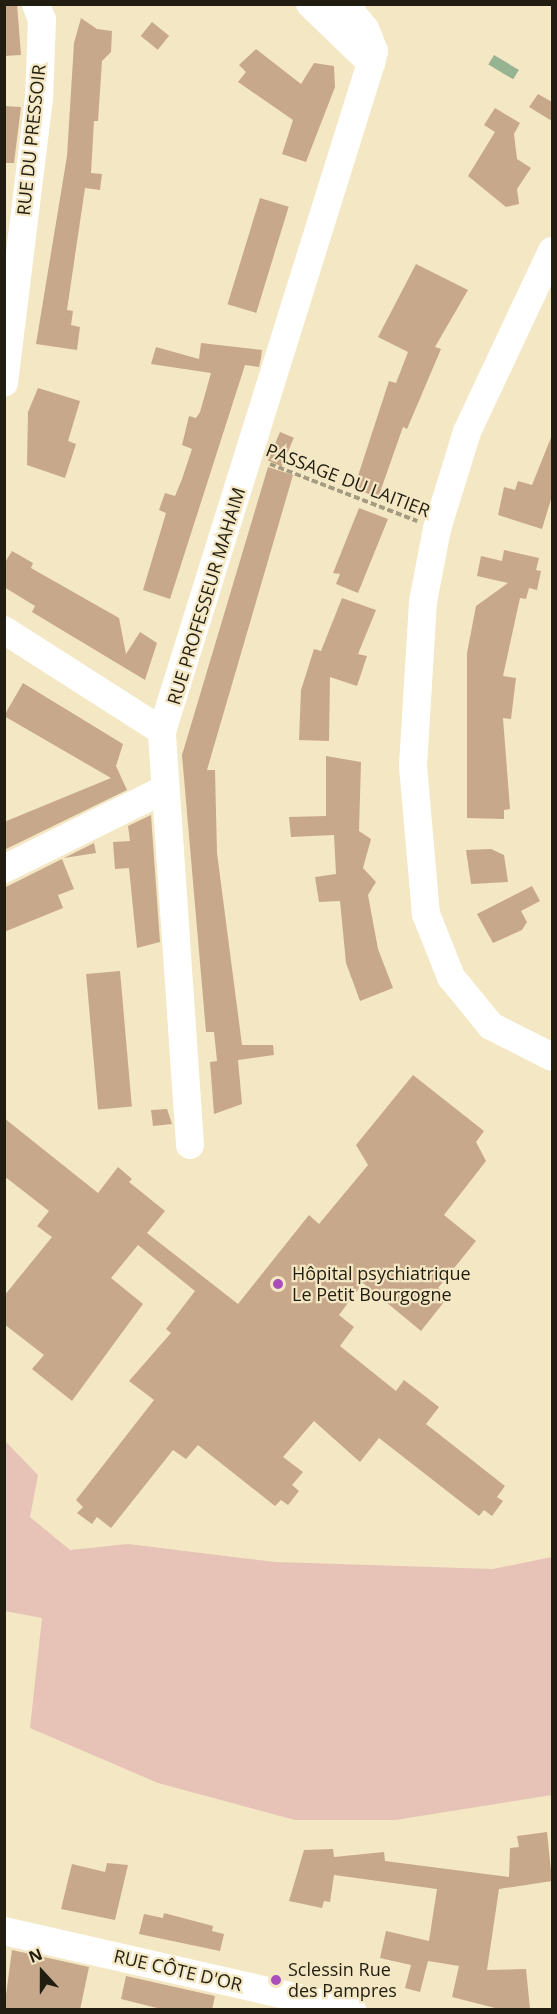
<!DOCTYPE html>
<meta charset="utf-8">
<style>
body{margin:0}
#map{position:relative;width:557px;height:2014px;overflow:hidden;background:#f4e7c4;font-family:"Open Sans",sans-serif}
div>[style]{position:absolute}
.green>*{inset:0;background:#e7c2b6}
.water>*{inset:0;background:#96b392;transform-origin:0 0}
.building>*{inset:0;background:#c8a88a;transform-origin:0 0}
.path>*{height:4px;margin-top:-2px;transform-origin:0;background:repeating-linear-gradient(90deg,#a49b80 0 6px,transparent 0 9px)}
.minor>*{height:28px;margin:-14px;padding:0 14px;transform-origin:14px;border-radius:14px;background:#fff}
.dots>*{width:16px;height:16px;translate:-50% -50%;box-sizing:border-box;border:3px solid #f4e7c4;border-radius:50%}
span{translate:-50% -50%;white-space:nowrap;text-align:center;line-height:1.15;-webkit-text-stroke:4.5px #f4e7c4;paint-order:stroke}
.street-label{font-size:18px;color:#211d10}
.poi-label{font-size:18px;color:#211d10}
.left{translate:0 -50%;text-align:left}
.frame{position:absolute;inset:0;border:6px solid #211d10;pointer-events:none}
.north{position:absolute;left:12px;top:1942px;width:60px;height:60px;-webkit-text-stroke:4px #f4e7c4;paint-order:stroke;rotate:339deg;font-size:16px;font-weight:700;line-height:24px;text-align:center;color:#211d10}
.north::after{content:'';display:block;margin:auto;width:21px;height:27px;background:#211d10;clip-path:polygon(50% 0,100% 100%,50% 72%,0 100%)}
</style>
<div id="map">
<div class="green">
<div style="clip-path:polygon(4px 1440px,38px 1475px,30px 1517px,70px 1550px,128px 1544px,275px 1562px,493px 1569px,552px 1557px,552px 1795px,395px 1820px,295px 1820px,158px 1783px,30px 1728px,42px 1618px,5px 1611px)"></div>
</div>
<div class="water">
<div style="left:494px;top:55px;width:29px;height:11px;rotate:31deg"></div>
</div>
<div class="building">
<div style="clip-path:polygon(4px 4px,17px 4px,21px 55px,4px 56px)"></div>
<div style="clip-path:polygon(81px 18px,97px 29px,112px 31px,111px 52px,102px 61px,98px 121px,94px 121px,91px 173px,102px 174px,100px 190px,85px 188px,67px 310px,73px 311px,71px 325px,80px 327px,77px 350px,36px 344px,67px 156px,74px 43px)"></div>
<div style="left:152px;top:22px;width:22px;height:18px;rotate:39deg"></div>
<div style="clip-path:polygon(256px 49px,301px 84px,314px 63px,334px 66px,335px 87px,306px 162px,282px 154px,293px 120px,238px 82px,246px 72px,239px 65px)"></div>
<div style="clip-path:polygon(538px 94px,552px 102px,552px 121px,529px 107px)"></div>
<div style="clip-path:polygon(4px 106px,21px 107px,14px 163px,4px 163px)"></div>
<div style="clip-path:polygon(495px 108px,520px 123px,514px 134px,517px 159px,531px 168px,517px 189px,519px 204px,506px 207px,468px 176px,495px 132px,484px 125px)"></div>
<div style="left:260px;top:198px;width:30px;height:111px;rotate:17deg"></div>
<div style="clip-path:polygon(416px 264px,468px 290px,435px 347px,441px 349px,407px 429px,403px 427px,378px 498px,354px 488px,389px 381px,396px 383px,408px 352px,378px 337px)"></div>
<div style="clip-path:polygon(201px 343px,262px 350px,261px 358px,259px 367px,245px 365px,170px 599px,143px 590px,166px 513px,159px 510px,165px 493px,175px 496px,182px 479px,192px 449px,182px 445px,189px 416px,196px 418px,200px 412px,211px 373px,151px 364px,156px 347px,199px 359px)"></div>
<div style="clip-path:polygon(38px 388px,80px 401px,68px 441px,76px 444px,65px 478px,27px 465px,28px 412px)"></div>
<div style="left:280px;top:432px;width:15px;height:31px;rotate:23deg"></div>
<div style="clip-path:polygon(552px 435px,552px 496px,542px 529px,498px 515px,504px 487px,515px 490px,518px 481px,532px 485px)"></div>
<div style="clip-path:polygon(268px 467px,293px 475px,207px 770px,215px 770px,217px 853px,242px 1045px,273px 1045px,274px 1055px,238px 1060px,242px 1104px,214px 1114px,210px 1062px,217px 1061px,214px 1032px,206px 1032px,182px 755px)"></div>
<div style="clip-path:polygon(359px 508px,388px 519px,358px 593px,336px 584px,340px 574px,333px 573px)"></div>
<div style="clip-path:polygon(504px 550px,539px 558px,536px 570px,541px 571px,537px 590px,529px 588px,526px 599px,520px 598px,503px 676px,516px 678px,511px 719px,503px 718px,510px 809px,504px 810px,504px 819px,467px 818px,467px 653px,476px 606px,508px 583px,477px 576px,481px 556px,502px 561px)"></div>
<div style="clip-path:polygon(12px 551px,33px 563px,31px 568px,119px 618px,126px 654px,140px 632px,157px 643px,145px 680px,32px 612px,35px 606px,4px 587px,4px 564px)"></div>
<div style="clip-path:polygon(342px 598px,376px 610px,358px 654px,367px 656px,357px 686px,330px 677px,329px 741px,299px 740px,301px 690px,314px 649px,321px 651px)"></div>
<div style="clip-path:polygon(23px 683px,123px 744px,116px 766px,127px 790px,4px 850px,4px 822px,111px 778px,4px 716px)"></div>
<div style="clip-path:polygon(326px 756px,361px 762px,359px 831px,371px 839px,363px 868px,376px 882px,368px 895px,378px 949px,393px 988px,360px 1001px,346px 963px,340px 901px,319px 902px,315px 877px,336px 874px,334px 835px,291px 837px,289px 817px,326px 816px)"></div>
<div style="clip-path:polygon(151px 815px,160px 942px,137px 948px,129px 868px,115px 869px,113px 842px,130px 841px,128px 826px)"></div>
<div style="clip-path:polygon(94px 843px,96px 853px,64px 858px)"></div>
<div style="clip-path:polygon(491px 849px,504px 855px,508px 882px,471px 884px,466px 850px)"></div>
<div style="clip-path:polygon(62px 859px,74px 889px,58px 895px,63px 908px,4px 932px,4px 888px)"></div>
<div style="clip-path:polygon(532px 886px,540px 901px,521px 911px,527px 922px,522px 930px,493px 943px,477px 914px)"></div>
<div style="left:120px;top:971px;width:136px;height:34px;rotate:85deg"></div>
<div style="clip-path:polygon(413px 1075px,484px 1131px,476px 1142px,486px 1161px,444px 1215px,476px 1241px,438px 1288px,448px 1297px,421px 1331px,363px 1283px,339px 1315px,354px 1327px,340px 1346px,396px 1391px,404px 1380px,439px 1407px,426px 1424px,505px 1486px,497px 1497px,503px 1501px,492px 1516px,484px 1510px,479px 1516px,379px 1438px,360px 1462px,314px 1421px,283px 1457px,303px 1472px,292px 1485px,299px 1491px,288px 1505px,281px 1500px,275px 1506px,198px 1445px,186px 1459px,173px 1450px,111px 1528px,97px 1517px,92px 1524px,77px 1513px,83px 1507px,76px 1500px,154px 1400px,129px 1381px,171px 1333px,166px 1329px,195px 1291px,138px 1245px,111px 1278px,143px 1304px,72px 1401px,32px 1369px,44px 1355px,4px 1324px,4px 1296px,52px 1237px,37px 1226px,49px 1211px,4px 1176px,4px 1118px,98px 1193px,118px 1167px,132px 1179px,129px 1182px,165px 1211px,147px 1233px,238px 1304px,309px 1215px,319px 1224px,368px 1165px,356px 1145px)"></div>
<div style="clip-path:polygon(167px 1109px,172px 1124px,153px 1126px,151px 1110px)"></div>
<div style="clip-path:polygon(547px 1832px,552px 1881px,499px 1889px,487px 1970px,526px 1969px,530px 2009px,499px 2009px,452px 1997px,459px 1966px,428px 1961px,420px 1992px,405px 1988px,411px 1965px,380px 1958px,386px 1931px,429px 1941px,437px 1889px,334px 1875px,330px 1902px,324px 1901px,322px 1908px,289px 1901px,304px 1850px,333px 1849px,334px 1857px,384px 1852px,385px 1861px,509px 1877px,510px 1848px,519px 1847px,517px 1836px)"></div>
<div style="clip-path:polygon(107px 1863px,128px 1865px,115px 1920px,61px 1909px,72px 1864px,105px 1872px)"></div>
<div style="clip-path:polygon(164px 1913px,213px 1926px,212px 1931px,224px 1934px,220px 1951px,139px 1934px,144px 1914px,163px 1918px)"></div>
<div style="clip-path:polygon(12px 1950px,89px 1967px,80px 2010px,4px 2010px)"></div>
<div style="clip-path:polygon(126px 1976px,215px 1996px,212px 2010px,165px 2010px,121px 1999px)"></div>
</div>
<div class="path">
<div style="left:270px;top:464px;width:158px;rotate:21.2deg"></div>
</div>
<div class="minor">
<div style="left:310px;top:4px;width:85px;rotate:44deg"></div>
<div style="left:552px;top:251px;width:200px;rotate:115.2deg"></div>
<div style="left:467px;top:432px;width:102px;rotate:107.2deg"></div>
<div style="left:437px;top:529px;width:74px;rotate:100.9deg"></div>
<div style="left:423px;top:602px;width:164px;rotate:93.5deg"></div>
<div style="left:413px;top:766px;width:149px;rotate:85deg"></div>
<div style="left:426px;top:914px;width:68px;rotate:68.4deg"></div>
<div style="left:451px;top:977px;width:63px;rotate:50.8deg"></div>
<div style="left:491px;top:1026px;width:68px;rotate:26.9deg"></div>
<div style="left:4px;top:383px;width:286px;rotate:-83deg"></div>
<div style="left:39px;top:99px;width:79px;rotate:-87.8deg"></div>
<div style="left:42px;top:20px;width:17px;rotate:-111deg"></div>
<div style="left:4px;top:630px;width:188px;rotate:32.6deg"></div>
<div style="left:4px;top:869px;width:178px;rotate:-26.4deg"></div>
<div style="left:190px;top:1145px;width:415px;rotate:-93.9deg"></div>
<div style="left:162px;top:731px;width:700px;rotate:-72.63deg"></div>
<div style="left:371px;top:63px;width:12px;rotate:-76deg"></div>
<div style="left:374px;top:51px;width:24px;rotate:-112deg"></div>
<div style="left:365px;top:29px;width:32px;rotate:-129deg"></div>
<div style="left:4px;top:1931px;width:357px;rotate:12.8deg"></div>
</div>
<div class="dots">
<div style="left:278px;top:1284px;background:#a94eba"></div>
<div style="left:276px;top:1980px;background:#a94eba"></div>
</div>
<div class="street-label">
<span style="left:31px;top:140px;rotate:-84deg">RUE DU PRESSOIR</span>
<span style="left:348px;top:480px;rotate:21deg">PASSAGE DU LAITIER</span>
<span style="left:206px;top:596px;rotate:-73deg">RUE PROFESSEUR MAHAIM</span>
<span style="left:178px;top:1970px;rotate:13deg">RUE CÔTE D'OR</span>
</div>
<div class="poi-label">
<span class="left" style="left:292px;top:1284px">Hôpital psychiatrique<br>Le Petit Bourgogne</span>
<span class="left" style="left:288px;top:1980px">Sclessin Rue<br>des Pampres</span>
</div>
<div class="frame"></div>
<div class="north">N</div>
</div>
